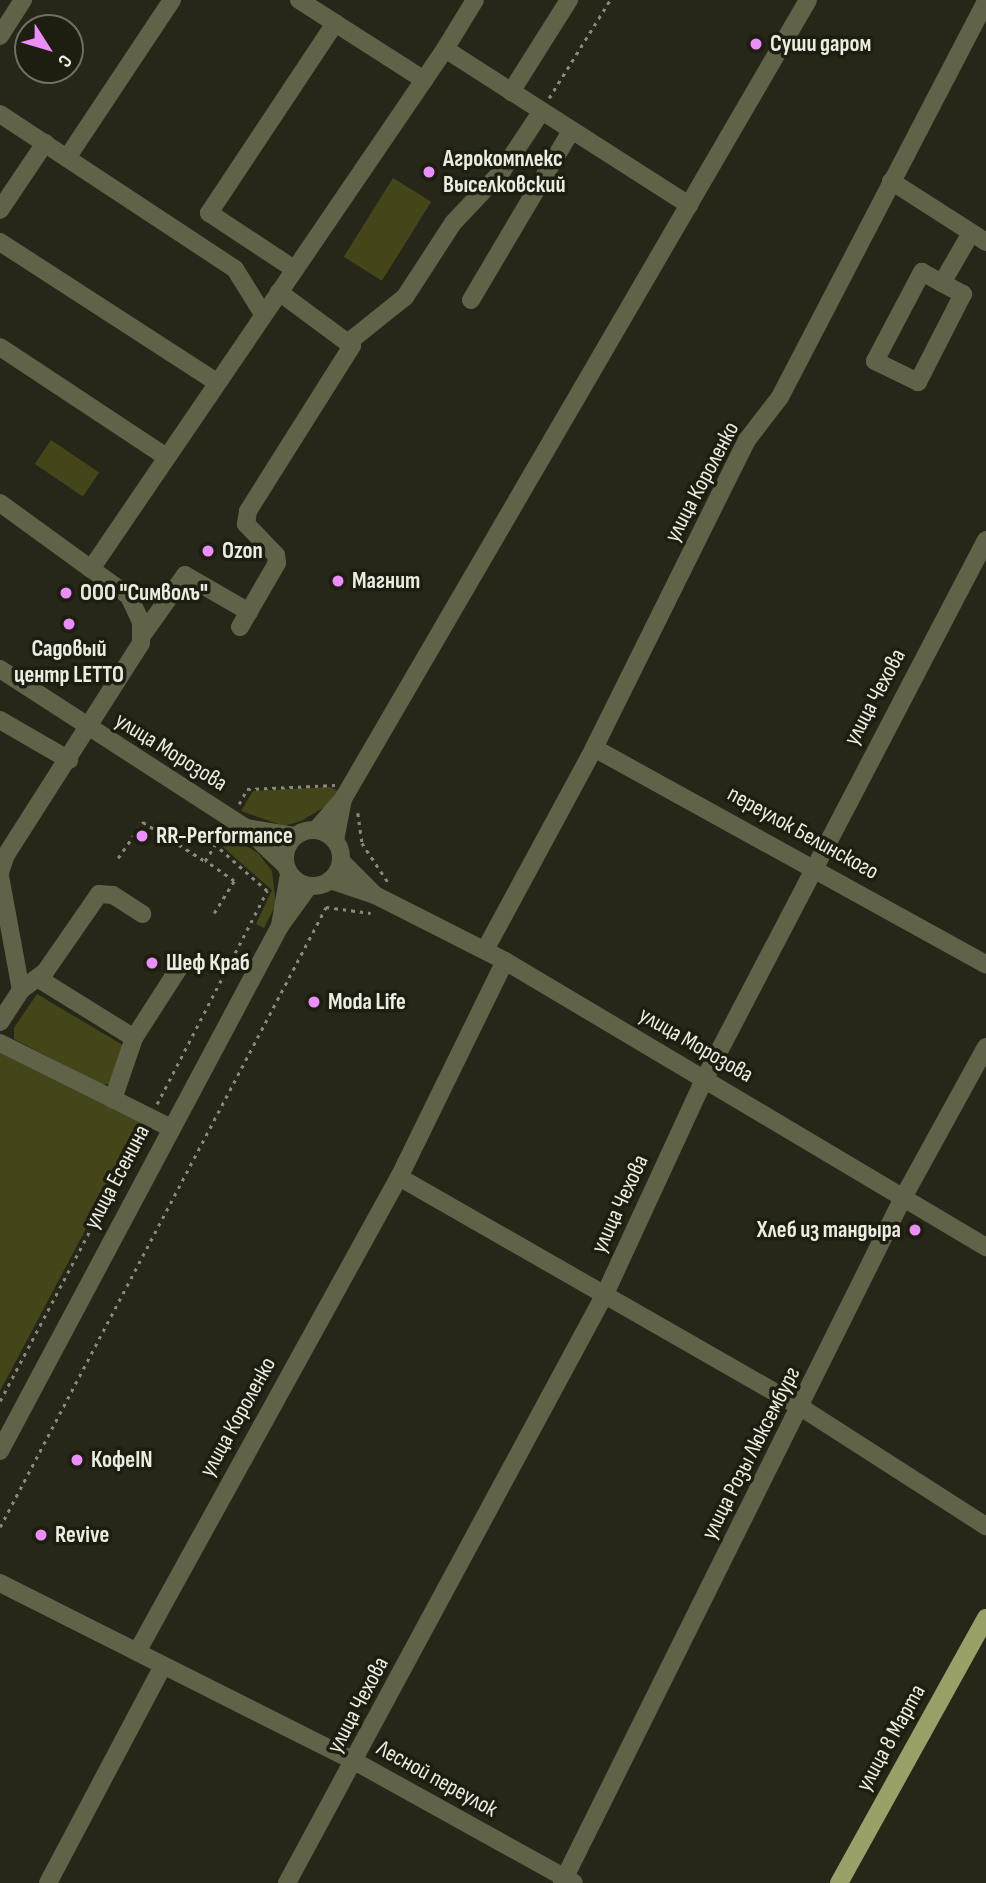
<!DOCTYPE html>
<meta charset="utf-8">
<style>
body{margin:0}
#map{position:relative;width:986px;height:1883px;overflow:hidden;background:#262719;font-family:"Sofia Sans Condensed",sans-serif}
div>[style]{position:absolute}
.green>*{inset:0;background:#444619;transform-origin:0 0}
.path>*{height:2.5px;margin-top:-1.25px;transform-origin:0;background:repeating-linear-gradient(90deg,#898a7e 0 3.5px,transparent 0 8.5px)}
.minor>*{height:18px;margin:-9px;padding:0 9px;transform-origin:9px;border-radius:9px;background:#616349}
.minor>.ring{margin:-9px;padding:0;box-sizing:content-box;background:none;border:18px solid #616349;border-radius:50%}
.major>*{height:18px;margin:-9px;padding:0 9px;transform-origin:9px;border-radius:9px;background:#9b9f68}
.dots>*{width:19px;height:19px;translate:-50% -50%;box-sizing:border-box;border:4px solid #1d1e10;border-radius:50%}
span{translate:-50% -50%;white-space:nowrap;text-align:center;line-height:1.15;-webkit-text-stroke:7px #1d1e10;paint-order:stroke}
.poi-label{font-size:23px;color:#ebece3;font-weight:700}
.left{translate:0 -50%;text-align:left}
.right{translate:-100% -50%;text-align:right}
.street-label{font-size:23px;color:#ebece3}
.north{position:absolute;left:14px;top:14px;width:70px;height:70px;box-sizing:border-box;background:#1d1e10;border:2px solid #6f7064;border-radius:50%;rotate:127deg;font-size:19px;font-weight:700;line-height:28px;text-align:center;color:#ebece3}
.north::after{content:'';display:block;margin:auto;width:24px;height:32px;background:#eb8dfb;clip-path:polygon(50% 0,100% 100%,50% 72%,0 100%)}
</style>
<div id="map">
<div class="green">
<div style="left:393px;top:178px;width:45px;height:93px;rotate:32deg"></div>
<div style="left:51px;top:440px;width:58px;height:29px;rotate:34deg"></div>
<div style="clip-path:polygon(330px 787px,338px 791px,328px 805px,301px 821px,284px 826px,241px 811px,253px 791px)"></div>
<div style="clip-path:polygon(227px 835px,258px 853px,272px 871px,276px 904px,264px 928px,256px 924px,272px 890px,223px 847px)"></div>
<div style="clip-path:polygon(37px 994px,121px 1044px,125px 1050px,113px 1083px,103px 1085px,14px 1039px,14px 1028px)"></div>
<div style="clip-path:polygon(0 1053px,142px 1123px,0 1391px)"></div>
</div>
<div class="path">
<div style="left:549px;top:98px;width:115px;rotate:-58.1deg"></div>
<div style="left:239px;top:804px;width:17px;rotate:-62deg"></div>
<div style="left:247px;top:789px;width:88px;rotate:-2.6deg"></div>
<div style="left:358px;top:813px;width:30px;rotate:82deg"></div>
<div style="left:362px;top:843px;width:50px;rotate:56.3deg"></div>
<div style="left:118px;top:858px;width:44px;rotate:-55.2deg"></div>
<div style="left:143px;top:822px;width:73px;rotate:32.2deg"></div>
<div style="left:214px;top:913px;width:38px;rotate:-58deg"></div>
<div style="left:234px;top:881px;width:35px;rotate:-145deg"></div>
<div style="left:205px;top:861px;width:19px;rotate:-58deg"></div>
<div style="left:157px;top:1104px;width:240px;rotate:-62.7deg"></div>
<div style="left:267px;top:891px;width:69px;rotate:-138.5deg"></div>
<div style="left:215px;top:845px;width:16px;rotate:-60deg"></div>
<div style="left:0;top:1401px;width:304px;rotate:-62.2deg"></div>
<div style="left:0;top:1527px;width:700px;rotate:-62.26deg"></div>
<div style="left:326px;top:907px;width:45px;rotate:7.6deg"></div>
</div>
<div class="minor">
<div style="left:299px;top:0;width:43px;rotate:32.6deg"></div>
<div style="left:0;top:36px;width:43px;rotate:-57.4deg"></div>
<div style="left:445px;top:49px;width:57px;rotate:-58.5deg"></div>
<div style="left:511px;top:92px;width:109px;rotate:-57.8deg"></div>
<div style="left:0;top:114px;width:282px;rotate:33.4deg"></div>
<div style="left:235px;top:269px;width:53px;rotate:58.1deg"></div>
<div style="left:67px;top:158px;width:190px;rotate:-56.4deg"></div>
<div style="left:891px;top:181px;width:113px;rotate:32.7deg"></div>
<div style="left:0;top:210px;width:81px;rotate:-56.1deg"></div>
<div style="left:0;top:242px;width:257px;rotate:32.9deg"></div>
<div style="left:294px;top:269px;width:102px;rotate:-146.6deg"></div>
<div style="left:209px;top:213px;width:228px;rotate:-56.4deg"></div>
<div style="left:335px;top:23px;width:106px;rotate:32.6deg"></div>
<div style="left:942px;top:283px;width:24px;rotate:28deg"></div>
<div style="left:963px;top:294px;width:99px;rotate:117.1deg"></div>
<div style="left:918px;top:382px;width:48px;rotate:-154deg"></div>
<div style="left:875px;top:361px;width:101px;rotate:-62.2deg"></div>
<div style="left:922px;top:272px;width:23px;rotate:29deg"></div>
<div style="left:942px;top:283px;width:58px;rotate:-59.9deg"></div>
<div style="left:471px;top:300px;width:196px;rotate:-59.4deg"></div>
<div style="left:350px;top:341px;width:70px;rotate:-38.7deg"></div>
<div style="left:405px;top:297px;width:88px;rotate:-57deg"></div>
<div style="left:453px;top:223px;width:71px;rotate:-46.7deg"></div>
<div style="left:502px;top:171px;width:71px;rotate:-56.5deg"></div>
<div style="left:0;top:347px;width:199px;rotate:33.5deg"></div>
<div style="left:0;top:503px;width:112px;rotate:36deg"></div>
<div style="left:240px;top:627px;width:74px;rotate:-60deg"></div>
<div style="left:277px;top:563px;width:8px;rotate:-97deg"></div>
<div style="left:276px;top:555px;width:43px;rotate:-134.1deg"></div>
<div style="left:246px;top:524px;width:13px;rotate:-81deg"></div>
<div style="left:248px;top:511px;width:195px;rotate:-57.8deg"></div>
<div style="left:352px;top:346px;width:91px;rotate:-143.5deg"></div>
<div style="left:141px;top:637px;width:76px;rotate:-54.6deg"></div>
<div style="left:185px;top:575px;width:74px;rotate:30deg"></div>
<div style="left:0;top:669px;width:293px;rotate:32.9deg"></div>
<div style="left:0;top:720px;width:80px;rotate:30.1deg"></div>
<div style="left:594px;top:748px;width:448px;rotate:28.9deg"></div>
<div style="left:343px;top:799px;width:924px;rotate:-59.8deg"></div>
<div class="ring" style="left:285px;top:830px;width:38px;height:38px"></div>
<div style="left:316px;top:830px;width:41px;rotate:-48.9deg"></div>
<div style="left:343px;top:799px;width:42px;rotate:101deg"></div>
<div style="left:284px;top:864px;width:52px;rotate:-136.5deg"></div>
<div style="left:246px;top:828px;width:50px;rotate:9.3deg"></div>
<div style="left:0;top:872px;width:18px;rotate:-71deg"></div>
<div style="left:6px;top:855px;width:251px;rotate:-57.5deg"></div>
<div style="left:141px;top:643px;width:21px;rotate:-90deg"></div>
<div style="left:141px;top:622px;width:29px;rotate:-115deg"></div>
<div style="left:129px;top:596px;width:47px;rotate:-144.6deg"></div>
<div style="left:91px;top:569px;width:629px;rotate:-55.75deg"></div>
<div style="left:445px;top:49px;width:290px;rotate:32.6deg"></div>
<div style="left:289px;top:874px;width:53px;rotate:99.8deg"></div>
<div style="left:280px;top:926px;width:49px;rotate:-54.1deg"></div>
<div style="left:0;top:876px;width:116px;rotate:79.6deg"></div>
<div style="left:21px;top:990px;width:38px;rotate:123deg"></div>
<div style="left:330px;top:880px;width:47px;rotate:18.4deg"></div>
<div style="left:375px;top:895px;width:48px;rotate:-135deg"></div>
<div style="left:375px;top:895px;width:146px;rotate:26.9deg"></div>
<div style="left:505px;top:961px;width:560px;rotate:30.74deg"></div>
<div style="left:485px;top:950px;width:230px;rotate:-61.6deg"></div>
<div style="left:594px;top:748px;width:344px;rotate:-63.6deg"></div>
<div style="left:747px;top:440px;width:54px;rotate:-52.5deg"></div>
<div style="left:780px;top:397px;width:445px;rotate:-62.5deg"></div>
<div style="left:505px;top:961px;width:241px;rotate:116.1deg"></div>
<div style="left:399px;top:1177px;width:542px;rotate:118.88deg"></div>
<div style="left:137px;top:1652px;width:245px;rotate:26.7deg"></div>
<div style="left:356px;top:1762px;width:249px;rotate:29deg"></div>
<div style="left:39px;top:979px;width:112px;rotate:31.8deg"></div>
<div style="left:134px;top:1038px;width:65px;rotate:109deg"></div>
<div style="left:113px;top:1099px;width:65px;rotate:26.6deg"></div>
<div style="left:21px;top:990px;width:30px;rotate:-37deg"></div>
<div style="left:45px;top:972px;width:95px;rotate:-55.3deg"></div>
<div style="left:99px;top:894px;width:14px;rotate:4deg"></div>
<div style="left:113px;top:895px;width:35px;rotate:33deg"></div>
<div style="left:134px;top:1038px;width:83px;rotate:-57.3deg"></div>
<div style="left:0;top:1043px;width:126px;rotate:26.4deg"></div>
<div style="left:399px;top:1177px;width:465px;rotate:29.8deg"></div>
<div style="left:802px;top:1408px;width:219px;rotate:32.7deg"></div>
<div style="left:0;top:1451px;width:595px;rotate:-61.93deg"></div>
<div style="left:0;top:1583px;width:153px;rotate:26.7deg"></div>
<div style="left:48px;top:1883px;width:243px;rotate:-62.1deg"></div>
<div style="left:287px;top:1883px;width:669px;rotate:-61.64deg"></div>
<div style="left:605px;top:1294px;width:238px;rotate:-65.2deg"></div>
<div style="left:705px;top:1078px;width:607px;rotate:-62.42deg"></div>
<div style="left:562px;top:1883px;width:767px;rotate:-63.54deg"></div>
<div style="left:904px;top:1196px;width:170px;rotate:-61.2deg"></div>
</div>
<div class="major">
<div style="left:839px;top:1883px;width:303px;rotate:-61deg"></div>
</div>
<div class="dots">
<div style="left:756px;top:44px;background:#eb8dfb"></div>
<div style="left:429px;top:172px;background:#eb8dfb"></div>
<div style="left:208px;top:551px;background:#eb8dfb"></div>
<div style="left:338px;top:581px;background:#eb8dfb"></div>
<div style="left:66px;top:593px;background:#eb8dfb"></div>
<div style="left:69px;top:624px;background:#eb8dfb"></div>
<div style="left:142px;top:836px;background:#eb8dfb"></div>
<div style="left:152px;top:963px;background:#eb8dfb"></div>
<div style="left:314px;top:1002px;background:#eb8dfb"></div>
<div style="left:915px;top:1230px;background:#eb8dfb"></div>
<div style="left:77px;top:1460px;background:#eb8dfb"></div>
<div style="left:41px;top:1535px;background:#eb8dfb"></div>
</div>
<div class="poi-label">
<span class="left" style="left:770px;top:44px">Суши даром</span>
<span class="left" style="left:443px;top:172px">Агрокомплекс<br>Выселковский</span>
<span class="left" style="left:222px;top:551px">Ozon</span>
<span class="left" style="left:352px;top:581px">Магнит</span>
<span class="left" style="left:80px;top:593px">ООО "Символъ"</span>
<span style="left:69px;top:662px">Садовый<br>центр LETTO</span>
<span class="left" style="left:156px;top:836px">RR-Performance</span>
<span class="left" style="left:166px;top:963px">Шеф Краб</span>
<span class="left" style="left:328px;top:1002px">Moda Life</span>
<span class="right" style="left:901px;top:1230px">Хлеб из тандыра</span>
<span class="left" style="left:91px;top:1460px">КофеIN</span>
<span class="left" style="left:55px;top:1535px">Revive</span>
</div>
<div class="street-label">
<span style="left:702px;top:482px;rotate:-62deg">улица Короленко</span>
<span style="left:875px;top:697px;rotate:-62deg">улица Чехова</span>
<span style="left:171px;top:752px;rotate:32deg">улица Морозова</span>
<span style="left:803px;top:833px;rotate:29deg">переулок Белинского</span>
<span style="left:696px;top:1045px;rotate:30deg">улица Морозова</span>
<span style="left:117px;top:1177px;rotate:-62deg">улица Есенина</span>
<span style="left:620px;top:1204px;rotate:-65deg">улица Чехова</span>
<span style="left:238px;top:1417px;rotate:-61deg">улица Короленко</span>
<span style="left:751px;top:1453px;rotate:-63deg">улица Розы Люксембург</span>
<span style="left:358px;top:1705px;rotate:-62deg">улица Чехова</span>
<span style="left:891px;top:1738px;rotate:-61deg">улица 8 Марта</span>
<span style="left:437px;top:1779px;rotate:29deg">Лесной переулок</span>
</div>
<div class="north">С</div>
</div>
